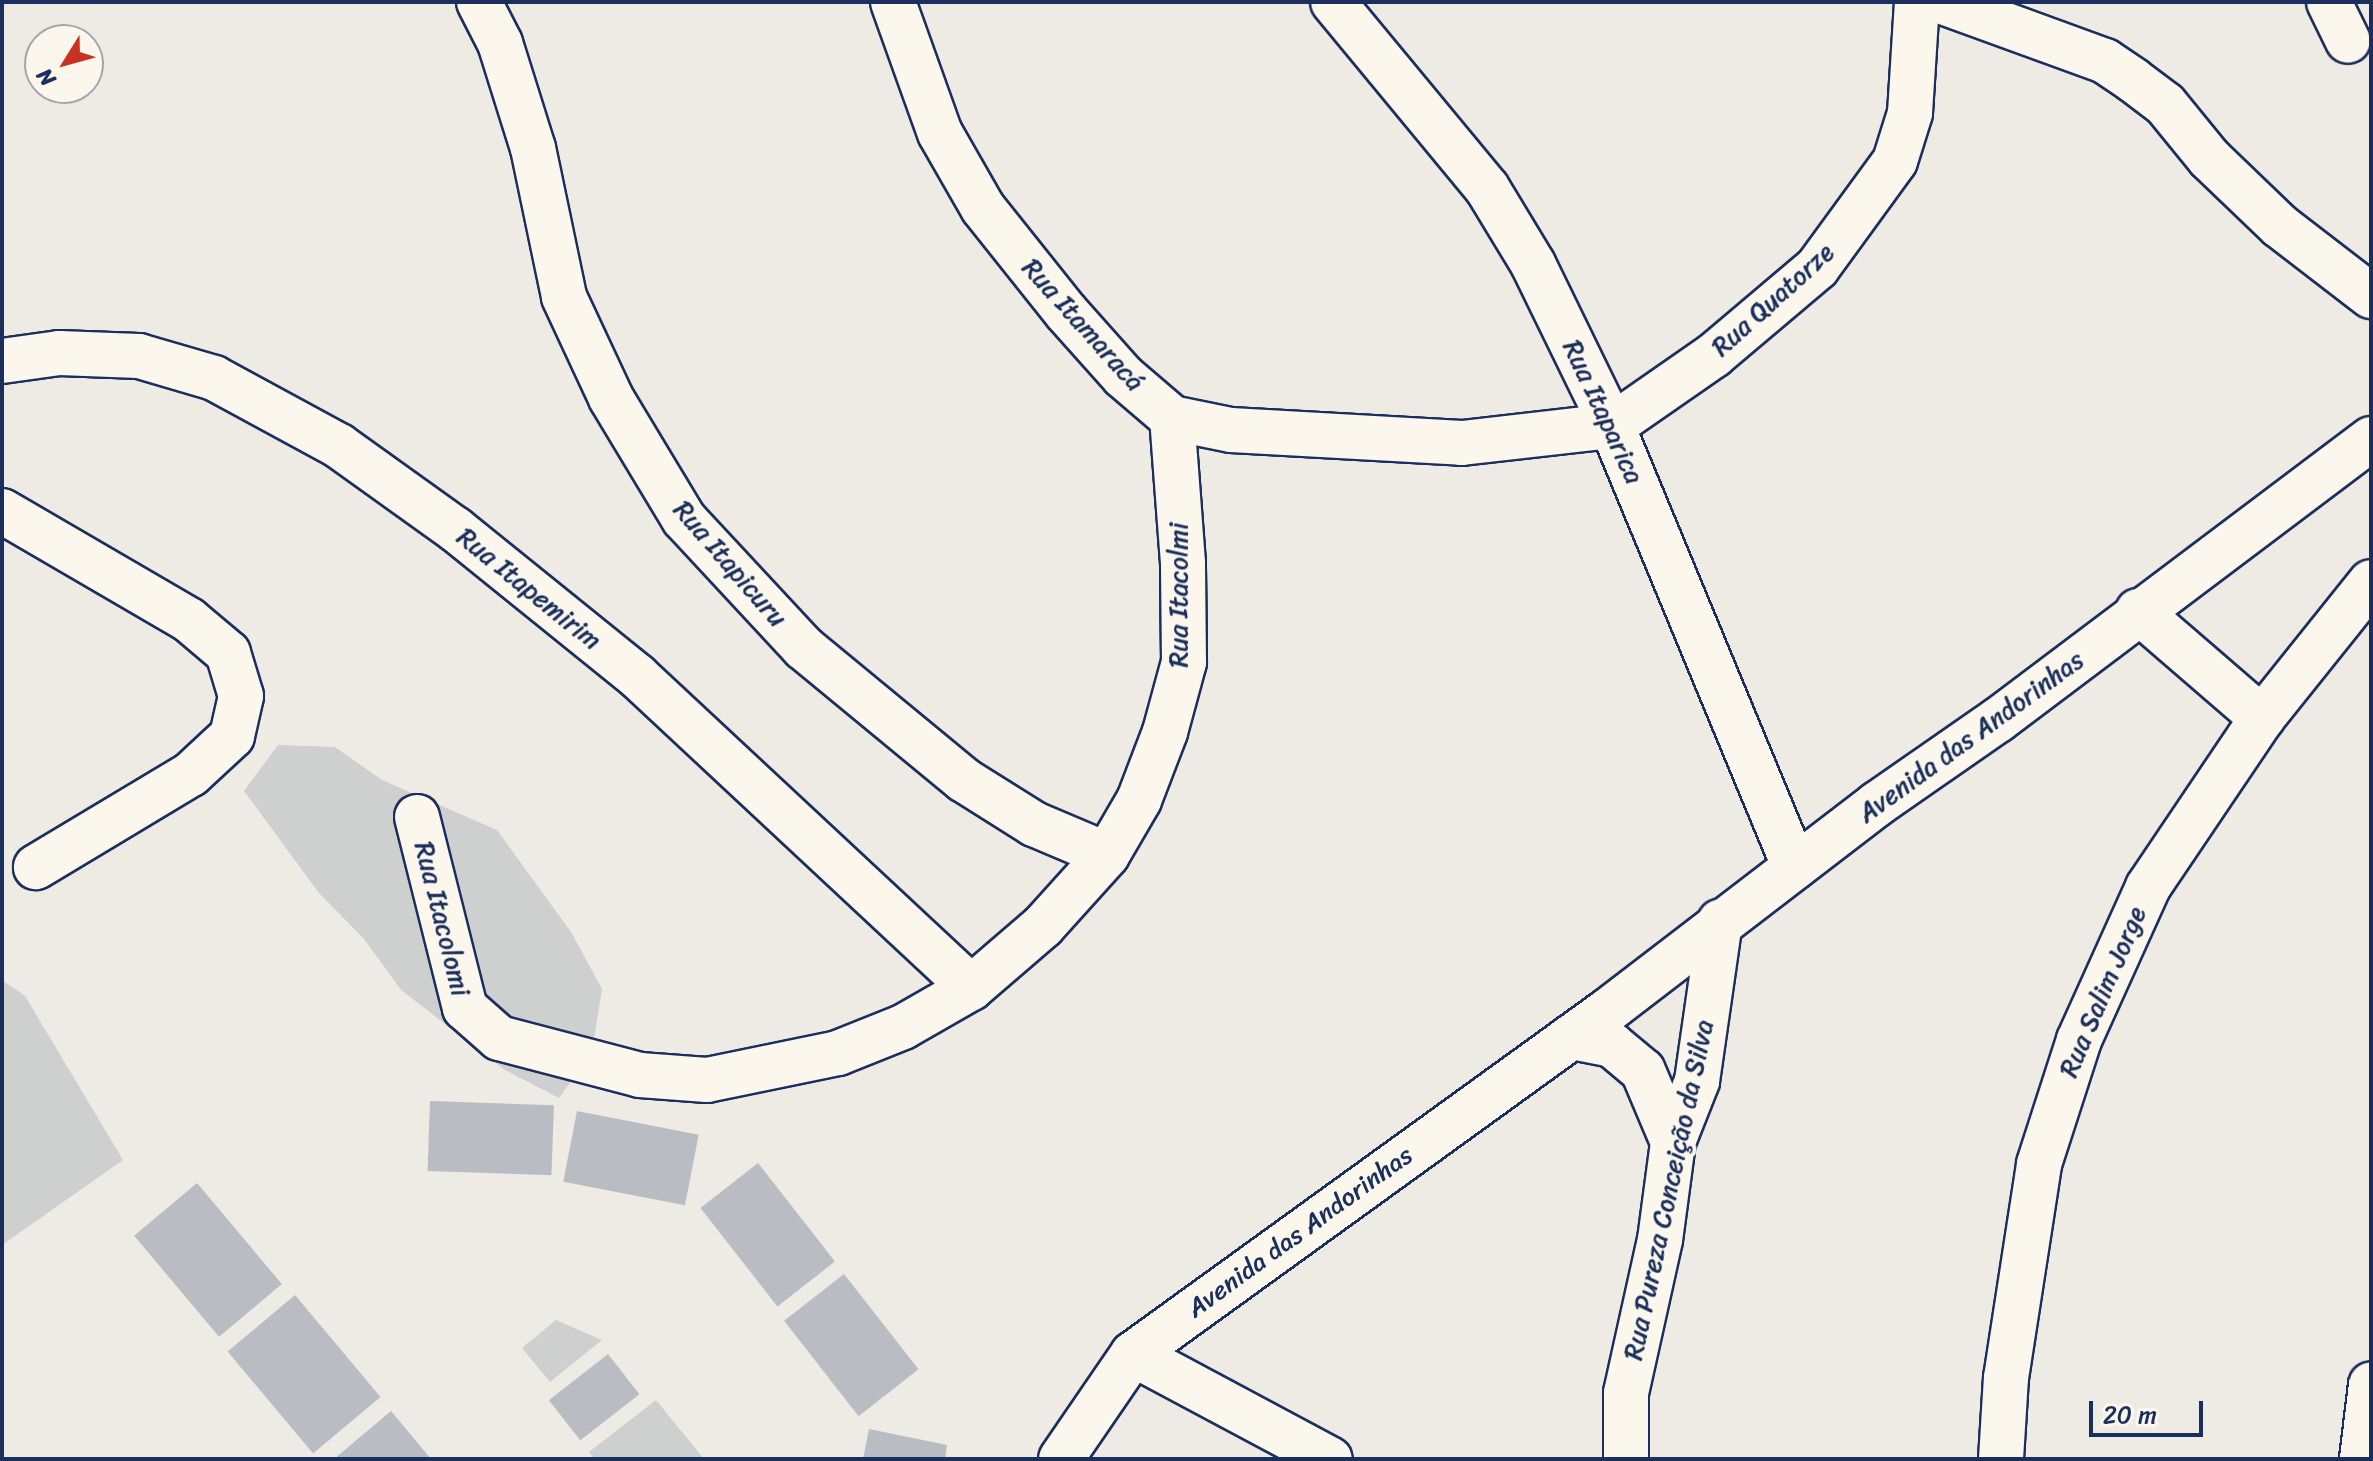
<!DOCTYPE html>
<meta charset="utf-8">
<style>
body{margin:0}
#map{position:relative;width:2373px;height:1461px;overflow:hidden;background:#eeebe4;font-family:Sriracha,sans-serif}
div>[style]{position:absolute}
.green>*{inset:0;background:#cecfcf}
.building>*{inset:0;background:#b9bcc3;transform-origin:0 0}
.roads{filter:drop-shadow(2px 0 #1b2f5e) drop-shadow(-2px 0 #1b2f5e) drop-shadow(0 2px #1b2f5e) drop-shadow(0 -2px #1b2f5e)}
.minor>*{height:44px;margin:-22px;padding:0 22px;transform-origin:22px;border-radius:22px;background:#fbf7ec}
.major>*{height:44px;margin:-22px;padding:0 22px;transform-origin:22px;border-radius:22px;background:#fbf7ec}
span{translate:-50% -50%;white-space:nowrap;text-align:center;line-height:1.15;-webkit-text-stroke:8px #fbf7ec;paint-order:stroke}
.street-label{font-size:26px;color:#1b2f5e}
.frame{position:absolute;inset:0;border:4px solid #1b2f5e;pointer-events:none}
.north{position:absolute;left:24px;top:24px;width:80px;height:80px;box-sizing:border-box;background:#fbf7ec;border:2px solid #a1a7b3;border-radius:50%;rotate:233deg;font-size:22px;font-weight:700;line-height:32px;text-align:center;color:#1b2f5e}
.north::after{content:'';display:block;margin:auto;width:28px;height:36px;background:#c8321e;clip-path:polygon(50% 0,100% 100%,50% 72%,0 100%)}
.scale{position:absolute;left:2089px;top:1401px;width:114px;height:36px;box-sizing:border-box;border:4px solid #1b2f5e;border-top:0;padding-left:10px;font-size:24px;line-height:28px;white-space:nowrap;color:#1b2f5e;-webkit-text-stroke:6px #fbf7ec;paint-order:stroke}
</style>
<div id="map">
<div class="green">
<div style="clip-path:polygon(278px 745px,335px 747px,382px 780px,497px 830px,571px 932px,602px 989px,592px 1052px,559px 1098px,505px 1070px,401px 990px,364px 939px,319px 893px,244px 791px)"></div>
<div style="clip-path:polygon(2px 980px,25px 996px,123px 1160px,2px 1245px)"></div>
<div style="clip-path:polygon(556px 1320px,602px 1340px,550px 1382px,522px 1348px)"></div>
<div style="clip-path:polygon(656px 1400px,704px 1459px,594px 1459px,589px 1452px)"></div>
</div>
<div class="building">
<div style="left:430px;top:1101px;width:124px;height:70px;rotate:2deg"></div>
<div style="left:577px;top:1111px;width:124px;height:72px;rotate:11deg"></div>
<div style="left:758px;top:1163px;width:125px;height:73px;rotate:52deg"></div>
<div style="left:197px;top:1183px;width:132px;height:82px;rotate:50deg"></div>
<div style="left:844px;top:1274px;width:121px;height:76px;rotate:52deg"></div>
<div style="left:295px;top:1295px;width:133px;height:88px;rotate:50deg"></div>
<div style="left:608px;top:1354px;width:51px;height:75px;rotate:52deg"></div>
<div style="clip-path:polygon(391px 1411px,431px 1459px,334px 1459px)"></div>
<div style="clip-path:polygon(869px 1429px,947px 1445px,945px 1459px,863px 1459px)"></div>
</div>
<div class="roads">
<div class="minor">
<div style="left:479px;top:2px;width:46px;rotate:62.9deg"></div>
<div style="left:500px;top:43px;width:110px;rotate:72.6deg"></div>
<div style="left:533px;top:148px;width:152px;rotate:78.2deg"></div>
<div style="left:564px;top:297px;width:111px;rotate:65deg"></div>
<div style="left:611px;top:398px;width:141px;rotate:58.9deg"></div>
<div style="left:684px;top:519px;width:176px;rotate:47.1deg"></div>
<div style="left:804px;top:648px;width:207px;rotate:39.5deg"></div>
<div style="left:964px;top:780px;width:83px;rotate:32.2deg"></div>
<div style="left:1034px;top:824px;width:79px;rotate:23deg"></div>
<div style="left:893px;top:2px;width:139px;rotate:70.3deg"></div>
<div style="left:940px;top:133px;width:86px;rotate:60.2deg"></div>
<div style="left:983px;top:208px;width:133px;rotate:51.4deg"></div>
<div style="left:1066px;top:312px;width:86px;rotate:48.3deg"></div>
<div style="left:1123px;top:376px;width:65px;rotate:40.6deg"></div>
<div style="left:1172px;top:418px;width:60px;rotate:11.5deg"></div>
<div style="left:1231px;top:430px;width:231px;rotate:3.2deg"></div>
<div style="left:1462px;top:443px;width:151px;rotate:-6.5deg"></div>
<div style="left:1612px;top:426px;width:124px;rotate:-34.8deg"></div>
<div style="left:1714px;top:355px;width:135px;rotate:-40.2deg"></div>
<div style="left:1817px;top:268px;width:132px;rotate:-53.9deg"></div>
<div style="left:1895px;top:161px;width:50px;rotate:-72.6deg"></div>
<div style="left:1910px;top:113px;width:111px;rotate:-86.4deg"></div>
<div style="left:1333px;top:2px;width:241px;rotate:50.4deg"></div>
<div style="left:1487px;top:188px;width:89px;rotate:58.8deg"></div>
<div style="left:1533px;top:264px;width:180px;rotate:64deg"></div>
<div style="left:1612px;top:426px;width:477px;rotate:67.5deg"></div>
<div style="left:1943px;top:2px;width:172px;rotate:20deg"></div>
<div style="left:2105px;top:61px;width:34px;rotate:34deg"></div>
<div style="left:2133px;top:80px;width:40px;rotate:37deg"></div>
<div style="left:2165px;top:104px;width:70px;rotate:50.8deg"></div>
<div style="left:2209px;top:158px;width:98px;rotate:43.8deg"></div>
<div style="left:2280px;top:226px;width:115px;rotate:37.6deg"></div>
<div style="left:2329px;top:2px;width:43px;rotate:64deg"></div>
<div style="left:2px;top:361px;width:58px;rotate:-8deg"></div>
<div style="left:59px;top:353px;width:80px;rotate:2.1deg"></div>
<div style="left:139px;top:356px;width:78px;rotate:16.3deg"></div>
<div style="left:214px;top:378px;width:142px;rotate:28.5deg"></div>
<div style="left:339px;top:446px;width:143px;rotate:35.6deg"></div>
<div style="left:455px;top:529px;width:234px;rotate:38.9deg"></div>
<div style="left:637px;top:676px;width:457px;rotate:43deg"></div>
<div style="left:2px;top:511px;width:216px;rotate:30.2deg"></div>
<div style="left:189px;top:620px;width:51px;rotate:40.2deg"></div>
<div style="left:228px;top:653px;width:45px;rotate:73.2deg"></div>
<div style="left:241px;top:696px;width:41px;rotate:102.7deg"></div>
<div style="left:232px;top:736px;width:56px;rotate:137.2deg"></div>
<div style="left:191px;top:774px;width:181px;rotate:149deg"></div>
<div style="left:2138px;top:611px;width:164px;rotate:40.8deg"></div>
<div style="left:417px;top:817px;width:197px;rotate:75.9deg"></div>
<div style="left:465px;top:1008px;width:45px;rotate:41.4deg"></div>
<div style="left:499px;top:1038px;width:146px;rotate:14.7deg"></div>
<div style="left:640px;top:1075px;width:67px;rotate:4.3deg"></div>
<div style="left:707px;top:1080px;width:134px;rotate:-11.6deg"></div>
<div style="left:838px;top:1053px;width:70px;rotate:-21.8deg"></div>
<div style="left:903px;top:1027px;width:78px;rotate:-29.8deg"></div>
<div style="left:971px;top:988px;width:95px;rotate:-40.7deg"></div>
<div style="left:1043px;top:926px;width:96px;rotate:-48deg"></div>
<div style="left:1107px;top:855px;width:64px;rotate:-59.8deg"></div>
<div style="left:1139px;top:800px;width:73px;rotate:-69.1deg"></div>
<div style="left:1165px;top:732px;width:73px;rotate:-74.8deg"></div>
<div style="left:1184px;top:662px;width:99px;rotate:-90.6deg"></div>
<div style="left:1183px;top:563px;width:145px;rotate:-94.3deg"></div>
<div style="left:1571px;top:1037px;width:42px;rotate:11deg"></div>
<div style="left:1612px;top:1045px;width:40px;rotate:40deg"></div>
<div style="left:1643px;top:1071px;width:77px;rotate:67.1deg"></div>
<div style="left:1133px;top:1354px;width:223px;rotate:28.1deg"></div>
<div style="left:1626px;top:1459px;width:66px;rotate:-90deg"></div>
<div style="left:1626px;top:1393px;width:157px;rotate:-77.5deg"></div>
<div style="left:1660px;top:1240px;width:99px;rotate:-82.4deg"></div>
<div style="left:1673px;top:1142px;width:66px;rotate:-68.5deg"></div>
<div style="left:1697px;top:1081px;width:161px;rotate:-81.8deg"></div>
<div style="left:2001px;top:1459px;width:81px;rotate:-86.5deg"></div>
<div style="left:2006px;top:1378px;width:217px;rotate:-81.2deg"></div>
<div style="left:2039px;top:1164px;width:130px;rotate:-72.1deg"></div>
<div style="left:2079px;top:1040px;width:168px;rotate:-65.7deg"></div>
<div style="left:2148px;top:887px;width:204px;rotate:-56deg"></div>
<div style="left:2262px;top:718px;width:174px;rotate:-51.3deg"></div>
<div style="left:2362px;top:1459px;width:75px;rotate:-83.1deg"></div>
</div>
<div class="major">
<div style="left:1061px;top:1459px;width:127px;rotate:-55.6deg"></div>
<div style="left:1133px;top:1354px;width:584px;rotate:-35.87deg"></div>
<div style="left:1606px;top:1012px;width:342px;rotate:-37.5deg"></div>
<div style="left:1877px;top:804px;width:147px;rotate:-34.8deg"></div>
<div style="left:1998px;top:720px;width:467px;rotate:-37deg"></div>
</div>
</div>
<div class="street-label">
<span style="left:1773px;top:300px;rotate:-42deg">Rua Quatorze</span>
<span style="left:1083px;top:325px;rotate:48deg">Rua Itamaracá</span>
<span style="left:1603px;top:412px;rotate:65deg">Rua Itaparica</span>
<span style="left:730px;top:564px;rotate:49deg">Rua Itapicuru</span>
<span style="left:529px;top:589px;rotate:39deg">Rua Itapemirim</span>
<span style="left:1179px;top:595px;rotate:-90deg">Rua Itacolmi</span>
<span style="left:1971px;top:737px;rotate:-36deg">Avenida das Andorinhas</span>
<span style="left:442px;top:919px;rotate:76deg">Rua Itacolomi</span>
<span style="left:2103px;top:992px;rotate:-67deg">Rua Salim Jorge</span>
<span style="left:1669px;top:1190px;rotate:-78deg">Rua Pureza Conceição da Silva</span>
<span style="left:1300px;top:1232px;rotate:-36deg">Avenida das Andorinhas</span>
</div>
<div class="frame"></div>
<div class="north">N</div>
<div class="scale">20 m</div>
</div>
